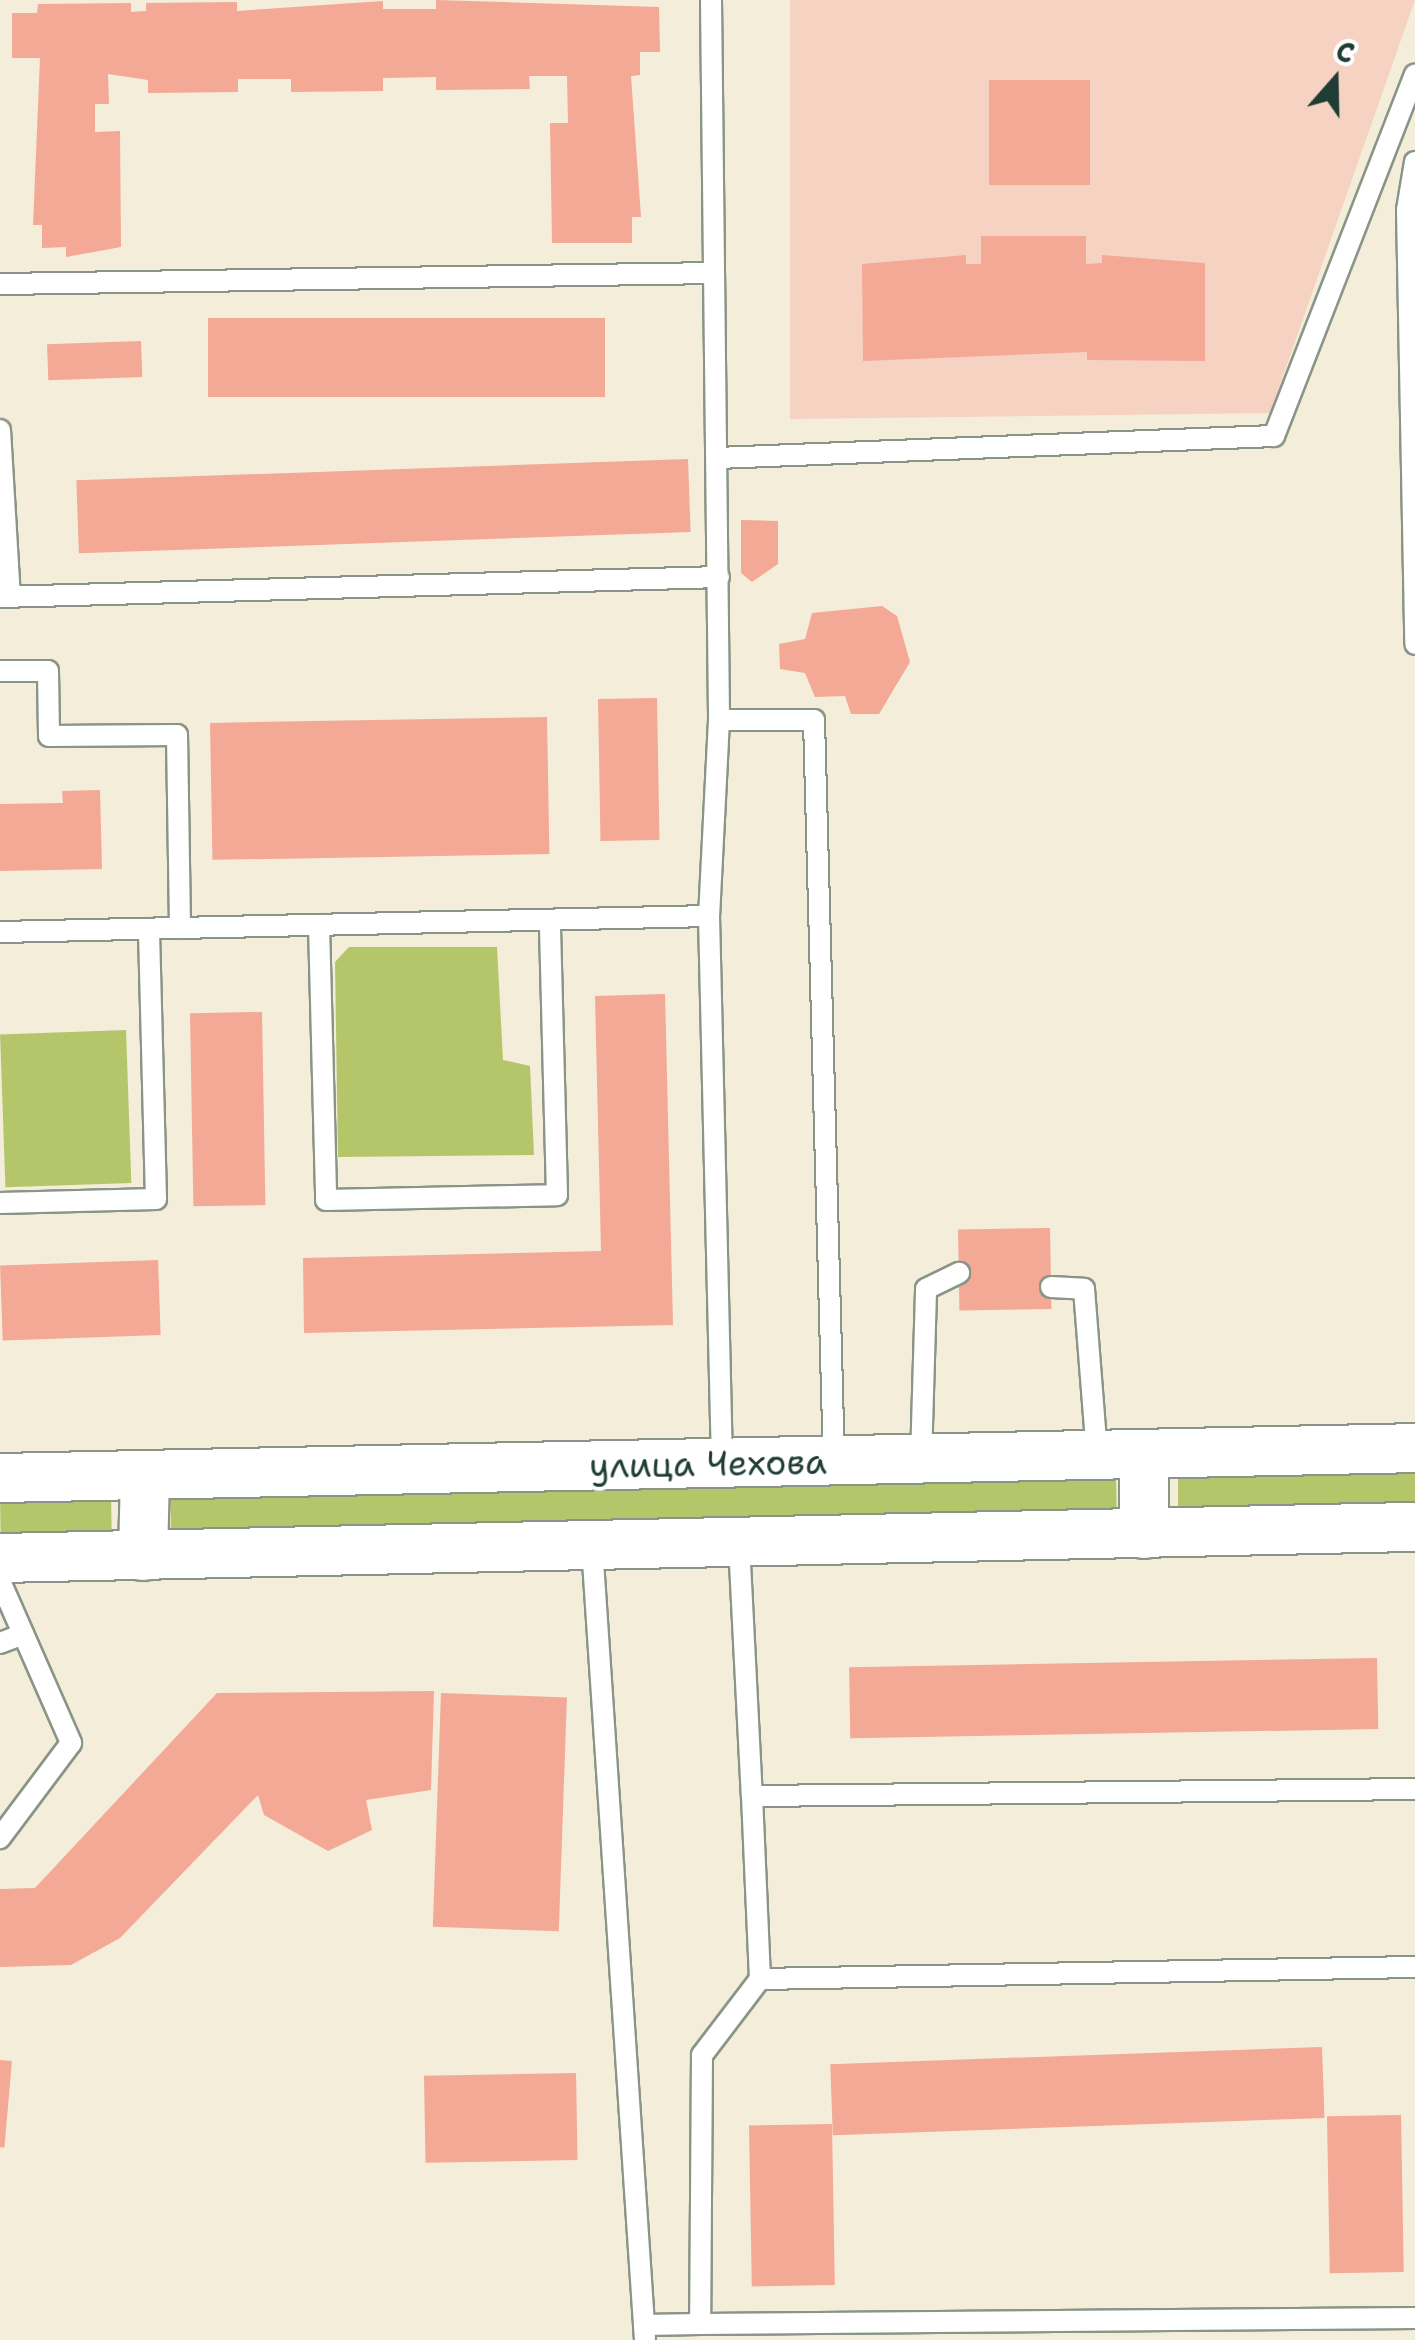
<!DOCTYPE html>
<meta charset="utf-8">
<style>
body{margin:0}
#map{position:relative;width:1415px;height:2340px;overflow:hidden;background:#f3edd9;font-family:"Shantell Sans",sans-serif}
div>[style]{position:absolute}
.built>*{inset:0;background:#f6d2c3}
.green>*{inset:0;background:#b5c66a;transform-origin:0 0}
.building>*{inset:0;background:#f4a896;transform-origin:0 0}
.roads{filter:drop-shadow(2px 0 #899586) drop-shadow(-2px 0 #899586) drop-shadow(0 2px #899586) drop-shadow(0 -2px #899586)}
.service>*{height:20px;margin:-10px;padding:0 10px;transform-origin:10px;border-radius:10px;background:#fff}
.tertiary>*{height:48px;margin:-24px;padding:0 24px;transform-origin:24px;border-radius:24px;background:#fff}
span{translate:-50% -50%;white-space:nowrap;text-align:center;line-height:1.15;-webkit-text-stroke:8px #fff;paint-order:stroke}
.street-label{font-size:35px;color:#1f3d34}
.north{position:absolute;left:1285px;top:30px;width:100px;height:100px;-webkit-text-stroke:8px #fff;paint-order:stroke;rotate:20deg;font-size:28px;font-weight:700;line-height:40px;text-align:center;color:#1f3d34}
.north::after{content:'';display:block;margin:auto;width:35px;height:45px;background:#1f3d34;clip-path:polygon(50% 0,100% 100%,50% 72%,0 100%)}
</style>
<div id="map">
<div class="built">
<div style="clip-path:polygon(790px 0,1415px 0,1270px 413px,790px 419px)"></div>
</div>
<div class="green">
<div style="clip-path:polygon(349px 947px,497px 947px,503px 1060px,530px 1066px,534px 1155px,338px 1157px,335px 962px)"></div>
<div style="left:126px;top:1030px;width:153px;height:126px;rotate:88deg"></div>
<div style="left:1415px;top:1466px;width:44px;height:237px;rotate:90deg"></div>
<div style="left:1116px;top:1471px;width:47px;height:946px;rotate:89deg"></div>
<div style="left:111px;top:1494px;width:47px;height:111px;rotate:89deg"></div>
</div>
<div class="building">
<div style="clip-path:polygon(436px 0,659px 7px,660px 52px,640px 52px,640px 75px,631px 76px,641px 217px,632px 217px,632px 243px,552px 243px,550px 123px,568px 123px,567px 76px,529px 76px,530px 89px,436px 90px,436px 77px,383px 78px,383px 91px,291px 92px,291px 79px,238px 79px,238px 92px,148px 93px,148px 80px,108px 74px,109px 104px,95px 104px,95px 132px,120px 131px,121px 247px,66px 257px,66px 247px,42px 248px,42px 225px,33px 225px,40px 58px,12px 58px,12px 13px,37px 13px,38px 4px,131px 3px,131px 12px,146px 11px,146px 3px,237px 2px,237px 11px,383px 1px,383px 9px,436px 9px)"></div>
<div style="left:1090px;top:80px;width:105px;height:101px;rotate:90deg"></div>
<div style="clip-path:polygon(981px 236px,1086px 236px,1086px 264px,1102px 263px,1102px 255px,1205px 263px,1205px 361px,1087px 360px,1087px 352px,863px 361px,862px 264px,966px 255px,966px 264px,981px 264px)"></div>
<div style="left:605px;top:318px;width:79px;height:397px;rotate:90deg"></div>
<div style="left:141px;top:341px;width:36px;height:94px;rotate:88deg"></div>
<div style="left:688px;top:459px;width:73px;height:612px;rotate:88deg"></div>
<div style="clip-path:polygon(741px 520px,778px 521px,778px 564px,752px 582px,741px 573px)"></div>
<div style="clip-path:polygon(882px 606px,897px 616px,910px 662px,879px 714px,851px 714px,845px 696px,815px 697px,805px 673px,780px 669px,779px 644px,805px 639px,812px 613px)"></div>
<div style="left:657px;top:698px;width:142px;height:59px;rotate:89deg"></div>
<div style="left:547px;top:717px;width:137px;height:337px;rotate:89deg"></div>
<div style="clip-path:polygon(100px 790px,102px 869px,0 871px,0 804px,63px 803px,62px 791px)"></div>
<div style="clip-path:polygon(665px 994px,673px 1325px,304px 1333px,303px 1258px,601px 1251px,595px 996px)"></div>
<div style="left:262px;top:1012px;width:193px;height:72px;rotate:89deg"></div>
<div style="left:1050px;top:1228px;width:81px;height:92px;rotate:89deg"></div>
<div style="left:158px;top:1260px;width:75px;height:158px;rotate:88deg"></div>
<div style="left:1377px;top:1658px;width:71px;height:528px;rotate:89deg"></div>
<div style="clip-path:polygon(434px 1691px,431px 1790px,366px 1800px,372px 1830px,328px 1851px,264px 1815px,258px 1795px,120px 1938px,71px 1965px,0 1967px,0 1889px,35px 1888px,217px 1693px)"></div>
<div style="left:441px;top:1693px;width:126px;height:234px;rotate:2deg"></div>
<div style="left:1322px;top:2047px;width:71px;height:492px;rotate:88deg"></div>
<div style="left:0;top:2060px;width:12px;height:87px;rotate:5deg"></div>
<div style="left:576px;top:2073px;width:87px;height:152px;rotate:89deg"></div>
<div style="left:1401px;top:2115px;width:157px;height:74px;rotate:89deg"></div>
<div style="left:832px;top:2124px;width:161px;height:83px;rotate:89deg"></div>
</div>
<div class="roads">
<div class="service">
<div style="left:711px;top:0;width:720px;rotate:89.36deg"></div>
<div style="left:719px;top:720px;width:196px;rotate:92.9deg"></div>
<div style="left:709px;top:916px;width:547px;rotate:88.64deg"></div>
<div style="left:1415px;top:162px;width:49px;rotate:99.5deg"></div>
<div style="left:1407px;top:210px;width:434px;rotate:88.9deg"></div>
<div style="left:0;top:284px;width:714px;rotate:-0.88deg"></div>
<div style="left:0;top:430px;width:167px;rotate:86.6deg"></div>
<div style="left:717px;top:458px;width:557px;rotate:-2.26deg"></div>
<div style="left:1274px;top:436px;width:388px;rotate:-68.7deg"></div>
<div style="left:0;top:597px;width:719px;rotate:-1.59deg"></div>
<div style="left:0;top:671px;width:48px"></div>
<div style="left:48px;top:671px;width:65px;rotate:89.1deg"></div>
<div style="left:49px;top:736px;width:128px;rotate:-0.4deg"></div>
<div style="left:177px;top:735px;width:193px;rotate:89.1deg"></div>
<div style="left:719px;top:720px;width:95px"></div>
<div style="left:814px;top:720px;width:742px;rotate:88.46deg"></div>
<div style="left:319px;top:925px;width:275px;rotate:88.5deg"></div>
<div style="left:326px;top:1200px;width:231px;rotate:-1.2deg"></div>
<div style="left:557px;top:1195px;width:275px;rotate:-91.5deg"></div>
<div style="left:0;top:932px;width:709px;rotate:-1.29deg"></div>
<div style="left:0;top:1203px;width:156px;rotate:-1.5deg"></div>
<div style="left:156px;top:1199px;width:270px;rotate:-91.5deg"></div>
<div style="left:1051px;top:1287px;width:33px;rotate:3deg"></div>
<div style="left:1084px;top:1289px;width:167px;rotate:85.5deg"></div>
<div style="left:921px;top:1460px;width:171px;rotate:-88.3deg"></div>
<div style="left:926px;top:1289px;width:37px;rotate:-26deg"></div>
<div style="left:739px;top:1543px;width:253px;rotate:87.1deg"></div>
<div style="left:752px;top:1796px;width:663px;rotate:-0.6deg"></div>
<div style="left:592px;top:1546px;width:781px;rotate:86.18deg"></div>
<div style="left:0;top:1581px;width:177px;rotate:66.3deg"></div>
<div style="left:71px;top:1743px;width:119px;rotate:126.8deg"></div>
<div style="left:0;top:1643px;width:25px;rotate:-21deg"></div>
<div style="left:752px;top:1796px;width:183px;rotate:87.5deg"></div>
<div style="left:760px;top:1979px;width:96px;rotate:127.3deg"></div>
<div style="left:702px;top:2055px;width:269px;rotate:90.4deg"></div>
<div style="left:700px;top:2324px;width:715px;rotate:-0.48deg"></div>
<div style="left:760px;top:1979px;width:655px;rotate:-1.05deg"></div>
<div style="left:645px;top:2340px;width:15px;rotate:-94deg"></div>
<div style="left:644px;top:2325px;width:56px;rotate:-1deg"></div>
</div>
<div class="tertiary">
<div style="left:0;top:1478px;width:1415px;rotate:-1.21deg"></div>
<div style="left:1144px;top:1534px;width:79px;rotate:-90deg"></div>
<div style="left:143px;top:1556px;width:80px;rotate:-88.6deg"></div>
<div style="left:0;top:1558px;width:1415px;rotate:-1.26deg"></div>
</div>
</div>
<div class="street-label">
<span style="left:708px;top:1464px;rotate:-1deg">улица Чехова</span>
</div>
<div class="north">С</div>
</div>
